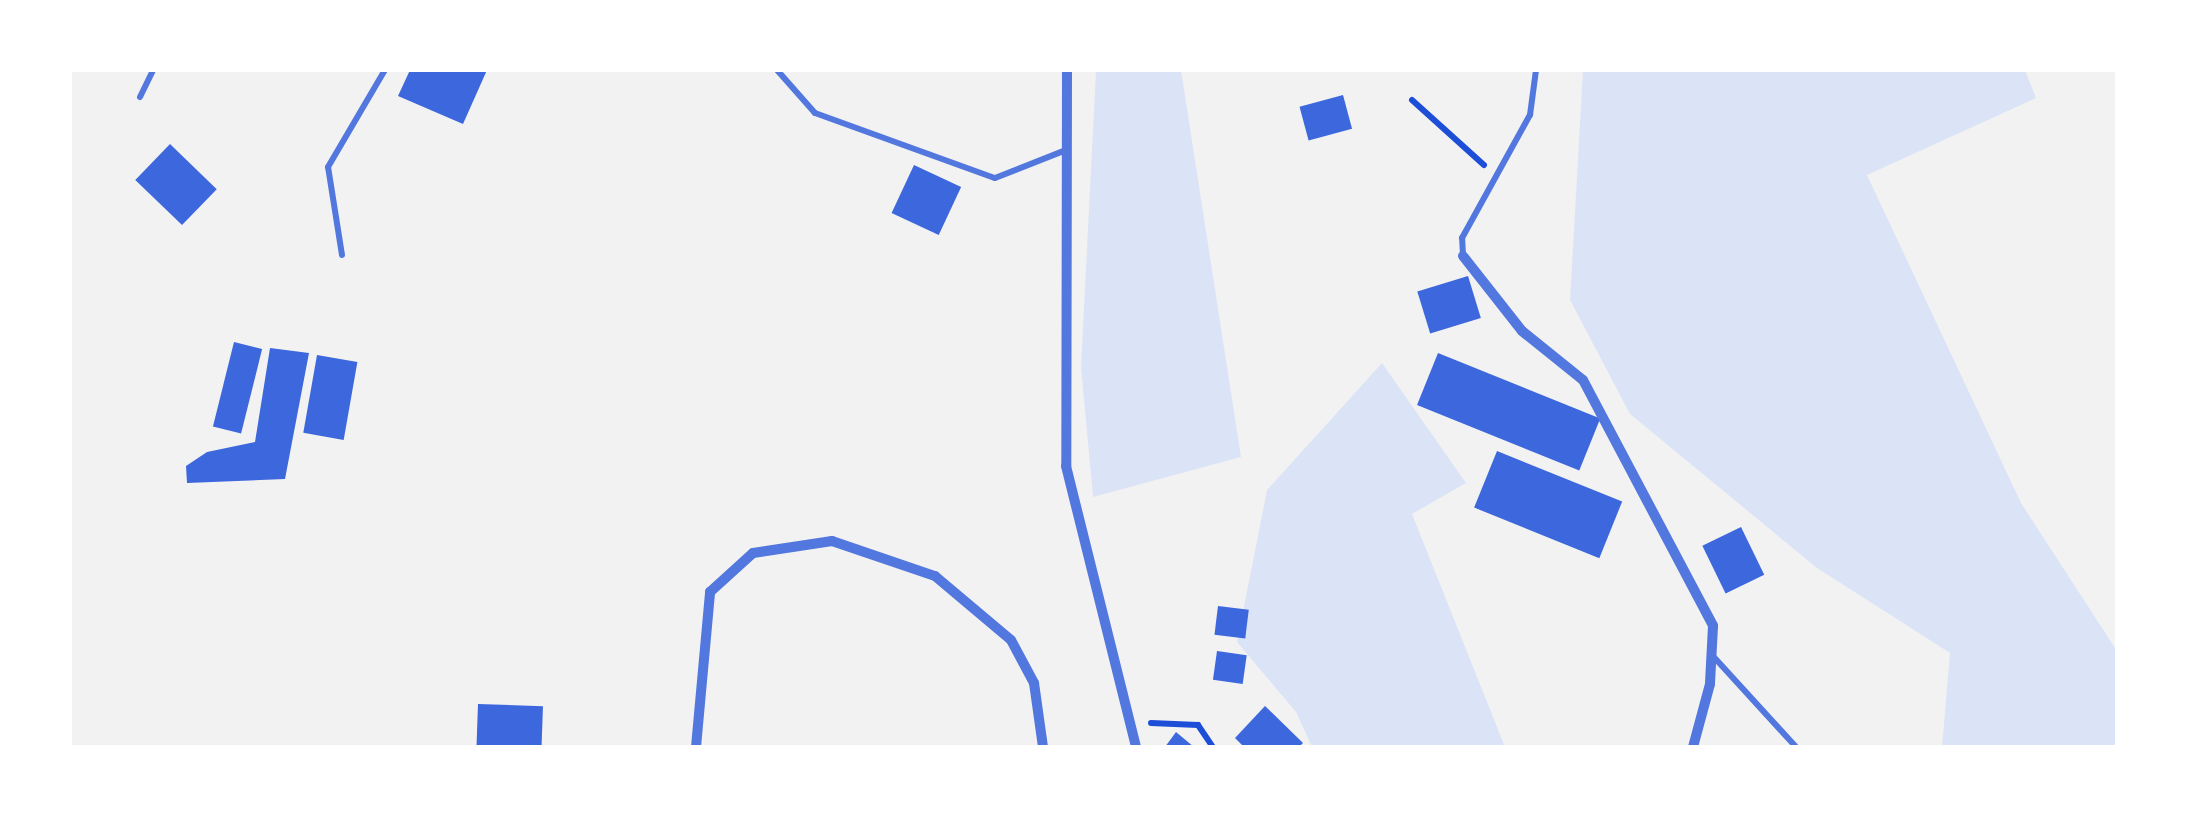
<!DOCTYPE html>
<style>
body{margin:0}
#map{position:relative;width:2187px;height:817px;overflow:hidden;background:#f2f2f2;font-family:"Golos Text",sans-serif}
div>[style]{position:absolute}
.green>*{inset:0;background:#dbe4f7}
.building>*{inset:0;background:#3d67dc;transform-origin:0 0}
.path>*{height:6px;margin:-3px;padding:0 3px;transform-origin:3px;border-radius:3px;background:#1d4ed8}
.service>*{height:6px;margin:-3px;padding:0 3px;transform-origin:3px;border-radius:3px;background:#5277de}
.minor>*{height:10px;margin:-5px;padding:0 5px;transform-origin:5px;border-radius:5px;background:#5277de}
span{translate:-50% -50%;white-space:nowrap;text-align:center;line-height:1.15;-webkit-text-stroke:8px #fff;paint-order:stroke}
.frame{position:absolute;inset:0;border:72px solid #fff;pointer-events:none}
</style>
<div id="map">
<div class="green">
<div style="clip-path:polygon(1096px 70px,1181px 70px,1241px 457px,1093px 497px,1081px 367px)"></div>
<div style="clip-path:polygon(1583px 70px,2025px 70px,2036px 98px,1867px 175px,2021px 503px,2117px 651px,2117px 747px,1942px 747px,1950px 653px,1817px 568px,1630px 414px,1570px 300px)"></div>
<div style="clip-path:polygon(1382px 363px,1466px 483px,1412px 514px,1505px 747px,1312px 747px,1296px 712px,1237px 642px,1267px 490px)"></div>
</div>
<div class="building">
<div style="clip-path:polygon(410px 70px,487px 70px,463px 124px,398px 96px)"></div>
<div style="left:1343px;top:95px;width:35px;height:45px;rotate:75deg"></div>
<div style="left:170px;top:144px;width:65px;height:50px;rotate:44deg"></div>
<div style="left:914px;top:165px;width:52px;height:53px;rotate:25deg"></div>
<div style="left:1468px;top:276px;width:44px;height:53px;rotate:73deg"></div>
<div style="left:234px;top:342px;width:29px;height:87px;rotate:14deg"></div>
<div style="clip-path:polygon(270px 348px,309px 353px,285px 479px,187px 483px,186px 466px,207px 452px,255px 442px)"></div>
<div style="left:1438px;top:353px;width:175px;height:56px;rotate:22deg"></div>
<div style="left:317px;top:355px;width:41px;height:79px;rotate:10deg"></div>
<div style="left:1497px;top:451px;width:135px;height:61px;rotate:22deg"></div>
<div style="left:1741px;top:527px;width:53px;height:43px;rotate:64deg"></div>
<div style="left:1218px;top:606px;width:31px;height:29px;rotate:7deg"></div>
<div style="left:1217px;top:651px;width:30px;height:29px;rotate:8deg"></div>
<div style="left:478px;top:704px;width:65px;height:43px;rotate:2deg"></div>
<div style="clip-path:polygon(1265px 706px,1303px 743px,1299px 747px,1244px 747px,1235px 738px)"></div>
<div style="clip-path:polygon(1176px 732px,1194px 747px,1165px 747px)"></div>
</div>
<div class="path">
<div style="left:1412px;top:100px;width:97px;rotate:42.1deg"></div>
<div style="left:1151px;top:723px;width:47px;rotate:2.4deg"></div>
<div style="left:1198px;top:725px;width:27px;rotate:56deg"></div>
</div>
<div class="service">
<div style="left:777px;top:70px;width:57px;rotate:48.5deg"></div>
<div style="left:815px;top:113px;width:191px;rotate:19.9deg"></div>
<div style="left:995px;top:178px;width:76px;rotate:-21.5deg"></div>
<div style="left:140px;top:97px;width:30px;rotate:-64deg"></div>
<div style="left:342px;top:255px;width:89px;rotate:-99deg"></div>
<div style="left:328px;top:167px;width:113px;rotate:-59.6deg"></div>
<div style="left:1463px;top:255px;width:17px;rotate:-93deg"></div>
<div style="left:1462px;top:238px;width:141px;rotate:-61.1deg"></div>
<div style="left:1530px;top:115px;width:45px;rotate:-82.4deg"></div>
<div style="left:1712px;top:655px;width:125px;rotate:47.6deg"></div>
</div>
<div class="minor">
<div style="left:1067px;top:70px;width:396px;rotate:90.1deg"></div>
<div style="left:1066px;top:466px;width:290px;rotate:76deg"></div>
<div style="left:1463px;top:256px;width:95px;rotate:51.8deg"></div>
<div style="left:1522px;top:331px;width:78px;rotate:38.8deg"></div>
<div style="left:1583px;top:380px;width:278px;rotate:62.1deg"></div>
<div style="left:1713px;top:626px;width:58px;rotate:93deg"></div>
<div style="left:1710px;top:684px;width:65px;rotate:105.1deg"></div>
<div style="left:696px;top:747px;width:156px;rotate:-84.8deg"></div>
<div style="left:710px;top:592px;width:58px;rotate:-42.2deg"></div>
<div style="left:753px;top:553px;width:80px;rotate:-8.6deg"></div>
<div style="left:832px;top:541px;width:109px;rotate:18.8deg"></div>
<div style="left:935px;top:576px;width:99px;rotate:40.1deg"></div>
<div style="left:1011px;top:640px;width:49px;rotate:61.9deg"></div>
<div style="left:1034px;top:683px;width:65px;rotate:82deg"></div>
</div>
<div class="frame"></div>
</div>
